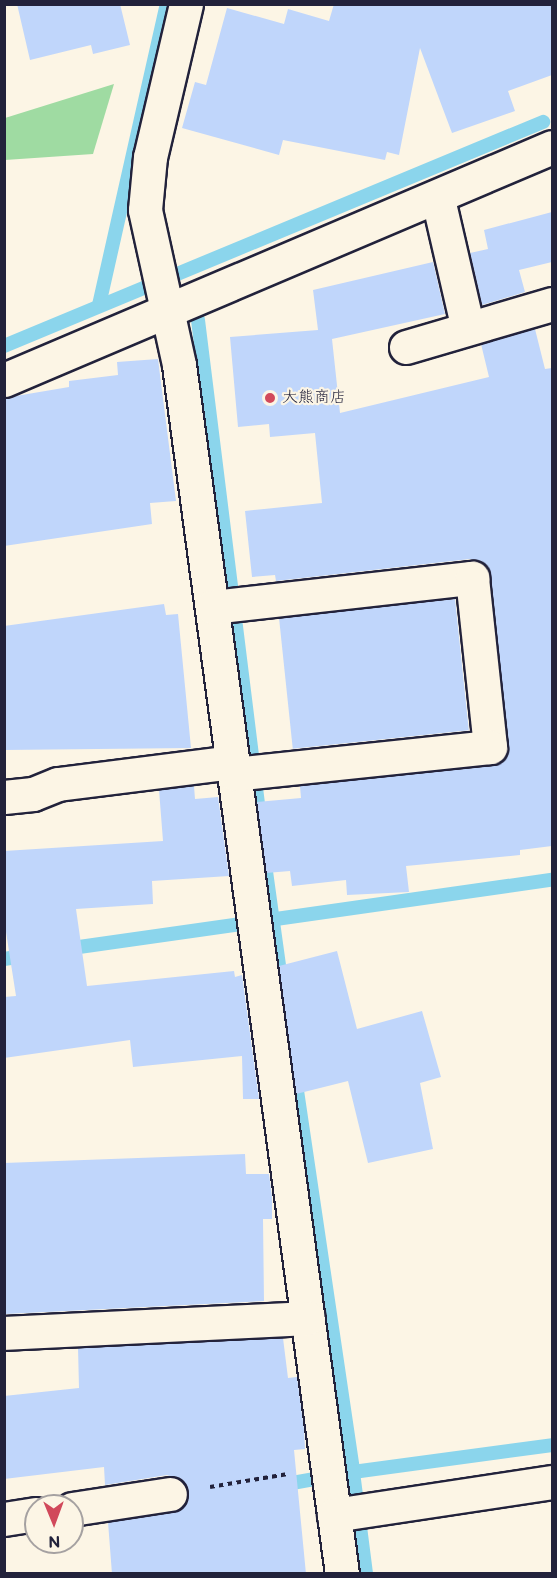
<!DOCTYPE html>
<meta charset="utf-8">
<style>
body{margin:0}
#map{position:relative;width:557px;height:1578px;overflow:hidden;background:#fcf5e5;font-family:"Balsamiq Sans","Klee One",sans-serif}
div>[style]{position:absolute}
.green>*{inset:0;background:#9fdba2}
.stream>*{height:14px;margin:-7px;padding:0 7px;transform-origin:7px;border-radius:7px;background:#8bd5ec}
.building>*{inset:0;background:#c0d6fb;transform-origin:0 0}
.path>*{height:4px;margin-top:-2px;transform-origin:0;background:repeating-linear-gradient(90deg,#22223b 0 4.5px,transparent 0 9px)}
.roads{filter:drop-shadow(2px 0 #22223b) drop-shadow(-2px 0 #22223b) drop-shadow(0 2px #22223b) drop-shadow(0 -2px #22223b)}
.minor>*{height:33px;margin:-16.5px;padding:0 16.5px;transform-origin:16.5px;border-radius:16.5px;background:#fcf5e5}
.dots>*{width:16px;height:16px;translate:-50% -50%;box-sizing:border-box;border:3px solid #fcf5e5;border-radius:50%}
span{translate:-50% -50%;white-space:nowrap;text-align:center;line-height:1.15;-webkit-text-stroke:4.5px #fcf5e5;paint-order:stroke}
.poi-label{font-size:16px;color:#22223b}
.left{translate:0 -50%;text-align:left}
.frame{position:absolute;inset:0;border:6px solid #22223b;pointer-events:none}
.north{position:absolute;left:24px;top:1494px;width:60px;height:60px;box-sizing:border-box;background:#fcf5e5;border:2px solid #a5a1a1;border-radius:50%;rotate:179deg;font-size:16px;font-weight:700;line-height:24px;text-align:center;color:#22223b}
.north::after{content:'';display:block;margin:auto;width:21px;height:27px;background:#d1495b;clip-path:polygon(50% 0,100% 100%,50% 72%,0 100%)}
</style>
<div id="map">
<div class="green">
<div style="clip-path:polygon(114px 84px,93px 154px,5px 160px,5px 118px)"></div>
</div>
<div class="stream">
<div style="left:99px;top:305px;width:309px;rotate:-77.3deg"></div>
<div style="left:198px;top:320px;width:504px;rotate:82.93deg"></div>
<div style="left:4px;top:346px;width:584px;rotate:-22.57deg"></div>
<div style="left:264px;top:857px;width:145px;rotate:82.1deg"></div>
<div style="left:65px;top:949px;width:492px;rotate:-8.1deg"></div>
<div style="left:4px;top:959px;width:24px;rotate:-9deg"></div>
<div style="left:295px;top:1077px;width:399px;rotate:81.6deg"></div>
<div style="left:353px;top:1472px;width:201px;rotate:-7.7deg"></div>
<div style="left:281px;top:1485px;width:73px;rotate:-10.2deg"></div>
<div style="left:353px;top:1472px;width:103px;rotate:82.7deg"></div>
</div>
<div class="building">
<div style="clip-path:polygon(17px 4px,120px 4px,130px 45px,93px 54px,91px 45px,30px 60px)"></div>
<div style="clip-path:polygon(334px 4px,552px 4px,552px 75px,508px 91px,515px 111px,452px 133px,420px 48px,399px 155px,387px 152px,385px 160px,283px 140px,279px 155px,182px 128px,195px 82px,206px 85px,227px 8px,284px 24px,288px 9px,329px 21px)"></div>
<div style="clip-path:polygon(552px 212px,552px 262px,519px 270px,525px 292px,482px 305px,470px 253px,488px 249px,484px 230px)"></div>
<div style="clip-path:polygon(433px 262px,445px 314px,332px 339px,340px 413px,489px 377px,481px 344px,535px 329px,545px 369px,552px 368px,552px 846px,520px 850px,520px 855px,406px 866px,409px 892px,347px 895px,346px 880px,292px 886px,290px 871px,266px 873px,257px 802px,301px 798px,300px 786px,492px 766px,507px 755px,491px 576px,487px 567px,470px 559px,276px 581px,275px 575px,252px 577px,245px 511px,322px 503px,315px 433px,270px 437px,269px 424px,238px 427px,230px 337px,318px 330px,313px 290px)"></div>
<div style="clip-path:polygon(158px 359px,176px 501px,150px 503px,152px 524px,4px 546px,4px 398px,69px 387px,69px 381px,118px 375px,117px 362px)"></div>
<div style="left:455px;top:599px;width:132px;height:177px;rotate:84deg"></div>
<div style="clip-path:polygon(164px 604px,166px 615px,178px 614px,191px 748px,4px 750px,4px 626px)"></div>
<div style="clip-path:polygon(194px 786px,195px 799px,218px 797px,229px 876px,152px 881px,153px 904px,76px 909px,87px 986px,234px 971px,235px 977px,242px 975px,259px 1099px,243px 1099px,242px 1056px,133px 1067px,130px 1040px,4px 1058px,4px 997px,16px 996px,4px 919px,4px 851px,163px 841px,159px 790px)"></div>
<div style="clip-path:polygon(337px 951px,357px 1029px,422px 1011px,441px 1077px,420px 1083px,433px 1149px,368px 1163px,348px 1081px,296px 1094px,279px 966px)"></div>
<div style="clip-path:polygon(245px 1154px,246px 1174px,269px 1174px,272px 1197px,272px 1219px,263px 1219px,264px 1301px,6px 1314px,4px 1163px)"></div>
<div style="clip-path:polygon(283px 1338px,288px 1378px,297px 1377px,304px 1429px,305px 1449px,294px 1450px,306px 1574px,112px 1574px,108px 1522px,181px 1509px,189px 1492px,184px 1482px,167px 1475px,105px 1485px,104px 1467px,4px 1479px,4px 1396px,79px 1388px,78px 1348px)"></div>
</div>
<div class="path">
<div style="left:210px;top:1487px;width:79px;rotate:-9.5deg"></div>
</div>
<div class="roads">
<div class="minor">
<div style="left:186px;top:4px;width:157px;rotate:103.2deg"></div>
<div style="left:150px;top:157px;width:53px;rotate:95.4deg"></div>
<div style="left:145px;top:210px;width:159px;rotate:77.6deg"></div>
<div style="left:179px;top:365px;width:1220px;rotate:82.32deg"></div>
<div style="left:438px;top:199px;width:129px;rotate:77deg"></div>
<div style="left:406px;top:347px;width:152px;rotate:-16.4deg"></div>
<div style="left:4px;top:380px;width:595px;rotate:-23.03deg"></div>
<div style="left:212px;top:607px;width:262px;rotate:-6.4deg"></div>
<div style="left:472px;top:578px;width:170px;rotate:83.9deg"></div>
<div style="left:490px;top:747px;width:257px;rotate:174deg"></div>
<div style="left:4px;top:797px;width:29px;rotate:-6deg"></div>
<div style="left:33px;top:794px;width:27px;rotate:-22deg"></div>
<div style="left:58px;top:784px;width:175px;rotate:-7.2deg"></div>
<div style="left:4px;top:1333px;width:304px;rotate:-2.8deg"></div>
<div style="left:72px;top:1509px;width:99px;rotate:-8.7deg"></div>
<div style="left:334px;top:1515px;width:220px;rotate:-8.6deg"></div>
<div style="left:4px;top:1519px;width:32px;rotate:-9deg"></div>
</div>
</div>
<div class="dots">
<div style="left:270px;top:398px;background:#d1495b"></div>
</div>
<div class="poi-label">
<span class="left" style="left:282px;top:398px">大熊商店</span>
</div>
<div class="frame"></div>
<div class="north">N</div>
</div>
